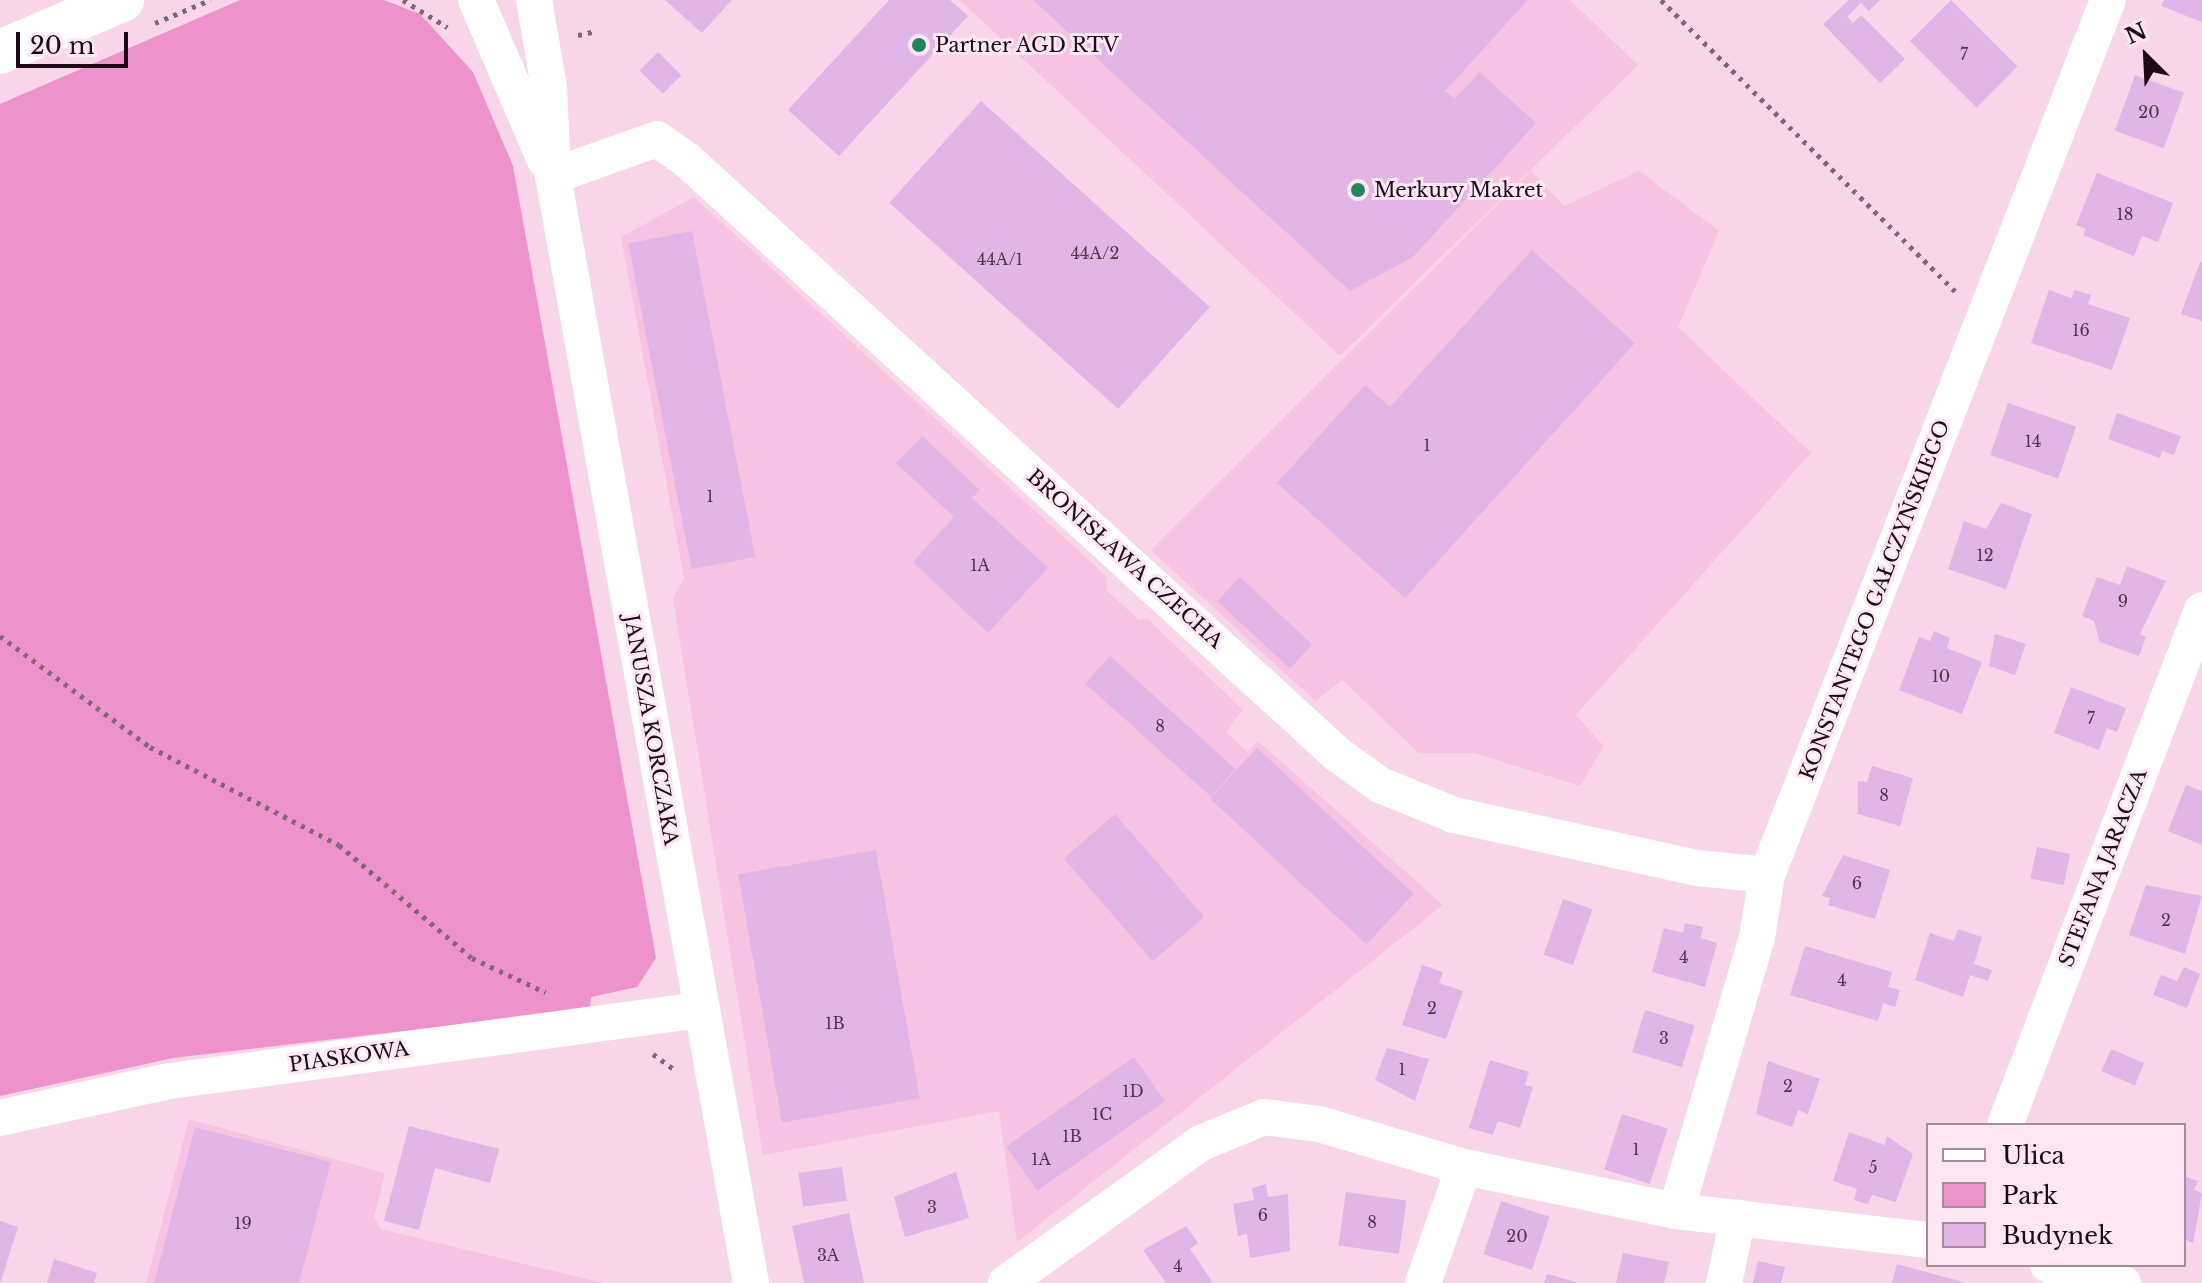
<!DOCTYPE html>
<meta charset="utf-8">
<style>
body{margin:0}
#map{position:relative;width:2202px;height:1283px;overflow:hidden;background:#f8d5e9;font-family:"Libre Baskerville",serif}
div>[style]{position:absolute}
.built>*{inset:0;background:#f8c3e2}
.green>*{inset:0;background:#ee92cb}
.building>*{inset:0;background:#e1b6e6;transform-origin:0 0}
.path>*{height:5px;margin-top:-2.5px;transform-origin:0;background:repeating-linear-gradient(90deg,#816676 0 4px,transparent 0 10px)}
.minor>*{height:36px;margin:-18px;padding:0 18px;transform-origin:18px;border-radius:18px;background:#fff}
.secondary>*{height:44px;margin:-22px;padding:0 22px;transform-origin:22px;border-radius:22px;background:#fff}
.dots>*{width:22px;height:22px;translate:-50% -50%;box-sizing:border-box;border:4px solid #fee6f3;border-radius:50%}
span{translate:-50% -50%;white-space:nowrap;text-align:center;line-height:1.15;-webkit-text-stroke:6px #fee6f3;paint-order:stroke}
.number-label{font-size:16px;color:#4f354b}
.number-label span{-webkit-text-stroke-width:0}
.poi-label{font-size:20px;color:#1e0a17}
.left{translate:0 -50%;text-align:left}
.street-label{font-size:20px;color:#1e0a17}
.legend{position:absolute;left:1926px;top:1123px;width:260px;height:144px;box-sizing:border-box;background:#fee6f3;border:2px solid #a48e9b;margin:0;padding:10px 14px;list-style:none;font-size:24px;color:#1e0a17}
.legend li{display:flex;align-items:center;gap:16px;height:40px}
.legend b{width:40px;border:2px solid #a48e9b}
.north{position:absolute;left:2106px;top:16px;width:80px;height:80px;-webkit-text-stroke:6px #fee6f3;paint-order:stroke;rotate:336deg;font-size:22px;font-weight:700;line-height:32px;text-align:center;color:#1e0a17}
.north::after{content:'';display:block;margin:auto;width:28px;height:36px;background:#1e0a17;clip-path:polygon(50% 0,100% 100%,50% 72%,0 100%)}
.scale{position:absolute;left:16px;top:32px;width:112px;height:36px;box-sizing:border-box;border:4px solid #1e0a17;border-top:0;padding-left:10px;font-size:24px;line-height:28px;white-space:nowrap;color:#1e0a17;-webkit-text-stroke:6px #fee6f3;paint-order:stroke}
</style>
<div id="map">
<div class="built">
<div style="clip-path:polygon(960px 0,1570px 0,1638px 65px,1340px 356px)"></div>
<div style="clip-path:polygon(1531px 171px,1564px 206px,1639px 171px,1719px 231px,1678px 327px,1811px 453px,1576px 715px,1604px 746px,1580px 786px,1474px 753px,1419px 753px,1342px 680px,1315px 701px,1151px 550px)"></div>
<div style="clip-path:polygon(694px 197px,1106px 576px,1107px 591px,1139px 620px,1148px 619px,1243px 710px,1226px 732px,1247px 752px,1258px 741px,1443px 905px,1017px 1242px,999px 1111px,763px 1155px,673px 598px,684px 578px,621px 237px)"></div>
<div style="clip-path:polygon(189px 1119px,385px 1173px,374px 1217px,381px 1229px,603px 1283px,146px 1283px)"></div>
</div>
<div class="green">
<div style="clip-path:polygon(240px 0,384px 0,420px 14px,473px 72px,513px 166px,656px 958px,637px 987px,591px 997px,590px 1009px,173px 1058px,0 1096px,0 104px)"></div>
</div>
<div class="building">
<div style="clip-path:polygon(665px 0,732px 0,702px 33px)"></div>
<div style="clip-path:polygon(889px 0,950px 0,968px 16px,839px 156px,788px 110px)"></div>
<div style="clip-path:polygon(1033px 0,1528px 0,1445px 91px,1455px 99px,1480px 72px,1536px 123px,1413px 257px,1350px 291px)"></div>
<div style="clip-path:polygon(1849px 0,1880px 0,1869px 11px,1861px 3px,1847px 17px,1853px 23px,1861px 15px,1905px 59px,1880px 83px,1823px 24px)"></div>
<div style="left:1951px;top:0;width:94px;height:58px;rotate:45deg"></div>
<div style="clip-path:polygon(2164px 0,2202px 0,2202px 22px,2161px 6px)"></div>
<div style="left:658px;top:52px;width:33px;height:26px;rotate:45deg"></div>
<div style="left:2135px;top:75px;width:52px;height:59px;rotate:20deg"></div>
<div style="left:981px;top:101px;width:308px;height:137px;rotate:42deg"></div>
<div style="clip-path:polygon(2097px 173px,2173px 203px,2158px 242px,2142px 236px,2134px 256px,2083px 235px,2086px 229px,2076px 225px)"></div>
<div style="left:692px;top:231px;width:332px;height:65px;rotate:79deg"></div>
<div style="clip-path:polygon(1532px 250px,1635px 343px,1405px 598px,1277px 483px,1365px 385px,1390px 407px)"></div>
<div style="clip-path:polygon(2200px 262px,2202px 262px,2202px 321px,2181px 314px)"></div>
<div style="clip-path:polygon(2049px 290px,2071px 298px,2075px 290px,2091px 295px,2088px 304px,2130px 318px,2112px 370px,2031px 343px)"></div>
<div style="left:2008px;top:403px;width:72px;height:55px;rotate:19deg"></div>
<div style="clip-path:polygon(2117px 413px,2181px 436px,2174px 455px,2162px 451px,2160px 458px,2108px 439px)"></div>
<div style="clip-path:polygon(922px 436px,980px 490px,972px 498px,1048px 568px,988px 633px,913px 562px,954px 517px,896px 463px)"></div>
<div style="clip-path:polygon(2001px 503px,2032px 514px,2006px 589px,1948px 569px,1964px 521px,1986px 529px)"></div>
<div style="clip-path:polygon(2127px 566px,2166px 581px,2140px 634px,2146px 637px,2139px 656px,2100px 642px,2094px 621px,2082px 616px,2097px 577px,2120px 585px)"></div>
<div style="left:1240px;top:577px;width:99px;height:33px;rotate:43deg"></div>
<div style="clip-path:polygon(1934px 631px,1950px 638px,1947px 648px,1982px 662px,1962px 714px,1899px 690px,1919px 637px,1930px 641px)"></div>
<div style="clip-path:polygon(1995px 634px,2026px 644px,2015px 675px,1989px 666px)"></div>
<div style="left:1110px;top:656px;width:169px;height:37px;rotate:42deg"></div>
<div style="clip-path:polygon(2071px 687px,2126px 708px,2117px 732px,2107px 728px,2099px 750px,2054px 733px)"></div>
<div style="left:1257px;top:748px;width:214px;height:69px;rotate:43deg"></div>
<div style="clip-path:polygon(1872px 766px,1913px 778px,1900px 826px,1858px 814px,1858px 781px,1867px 782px)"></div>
<div style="clip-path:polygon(2186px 785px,2202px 791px,2202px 845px,2168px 831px)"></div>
<div style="left:1115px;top:814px;width:136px;height:68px;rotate:49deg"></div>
<div style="left:2037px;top:847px;width:34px;height:32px;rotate:12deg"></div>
<div style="left:876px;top:850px;width:252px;height:140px;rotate:80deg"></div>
<div style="clip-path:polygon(1843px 855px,1890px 870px,1875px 919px,1828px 905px,1830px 898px,1822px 896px)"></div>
<div style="clip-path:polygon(2146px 885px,2202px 896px,2185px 954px,2129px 935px)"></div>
<div style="left:1563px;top:899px;width:31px;height:59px;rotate:19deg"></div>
<div style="clip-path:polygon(1685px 923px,1703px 927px,1700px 938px,1717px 943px,1705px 987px,1652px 972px,1664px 928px,1683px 933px)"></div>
<div style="clip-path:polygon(1958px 929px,1982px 937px,1974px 964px,1992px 970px,1988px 981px,1970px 975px,1963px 997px,1915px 980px,1930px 933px,1954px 941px)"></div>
<div style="clip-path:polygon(1805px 946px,1892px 972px,1888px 987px,1900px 990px,1895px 1007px,1883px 1003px,1878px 1021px,1790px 995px)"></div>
<div style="clip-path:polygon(1422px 965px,1443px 972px,1439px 983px,1463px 991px,1446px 1039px,1402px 1025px)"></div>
<div style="clip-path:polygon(2184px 967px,2200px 974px,2187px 1008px,2153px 995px,2161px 975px,2177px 981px)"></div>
<div style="left:1645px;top:1010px;width:52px;height:44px;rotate:17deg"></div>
<div style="clip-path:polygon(1387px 1048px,1429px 1059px,1415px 1101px,1375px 1080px)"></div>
<div style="left:2111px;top:1049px;width:36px;height:24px;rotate:23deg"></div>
<div style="left:1134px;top:1057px;width:54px;height:156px;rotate:55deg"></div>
<div style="clip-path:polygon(1490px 1060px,1529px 1072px,1525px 1085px,1533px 1087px,1520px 1128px,1498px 1121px,1493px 1135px,1469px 1128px)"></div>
<div style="clip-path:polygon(1768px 1061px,1820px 1079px,1808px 1114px,1798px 1110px,1792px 1127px,1756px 1114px)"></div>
<div style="left:1622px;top:1114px;width:48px;height:58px;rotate:18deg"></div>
<div style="clip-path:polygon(409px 1126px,499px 1149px,490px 1183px,435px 1168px,419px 1230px,384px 1221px)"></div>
<div style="clip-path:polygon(195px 1127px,331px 1162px,299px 1283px,154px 1283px)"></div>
<div style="clip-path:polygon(1849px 1132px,1885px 1145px,1887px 1136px,1913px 1154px,1896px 1202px,1872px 1195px,1868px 1204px,1854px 1200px,1857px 1189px,1833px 1181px)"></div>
<div style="left:842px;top:1167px;width:34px;height:44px;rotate:82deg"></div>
<div style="clip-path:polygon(956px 1172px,969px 1218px,905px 1237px,894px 1197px)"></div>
<div style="clip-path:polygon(2184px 1176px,2198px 1181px,2194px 1190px,2202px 1193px,2193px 1243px,2184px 1239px)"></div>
<div style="clip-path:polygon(1266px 1184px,1268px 1197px,1288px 1194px,1290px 1251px,1250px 1258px,1247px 1234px,1238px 1236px,1233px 1204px,1254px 1200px,1252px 1188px)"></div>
<div style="left:1346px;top:1192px;width:61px;height:54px;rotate:8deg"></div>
<div style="left:1501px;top:1201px;width:51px;height:56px;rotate:18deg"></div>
<div style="clip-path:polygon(849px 1213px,864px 1283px,804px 1283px,792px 1226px)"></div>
<div style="clip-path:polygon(0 1221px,18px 1227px,1px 1281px,0 1281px)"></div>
<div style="clip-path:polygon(1186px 1226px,1198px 1243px,1190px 1249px,1213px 1283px,1166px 1283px,1143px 1250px)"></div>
<div style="clip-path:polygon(1623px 1253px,1669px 1262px,1664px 1283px,1616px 1283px)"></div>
<div style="clip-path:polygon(54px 1259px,97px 1273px,94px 1283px,47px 1283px)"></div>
<div style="clip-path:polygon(1758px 1261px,1785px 1267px,1781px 1283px,1753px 1283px)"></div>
<div style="clip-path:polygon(1897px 1264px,1963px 1282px,1963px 1283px,1892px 1283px)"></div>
<div style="clip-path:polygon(1547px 1274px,1576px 1282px,1576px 1283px,1544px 1283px)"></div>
</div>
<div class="path">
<div style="left:403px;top:0;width:52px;rotate:31.5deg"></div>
<div style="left:1661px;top:0;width:415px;rotate:44.7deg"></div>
<div style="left:155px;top:23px;width:60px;rotate:-22.7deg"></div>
<div style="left:578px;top:35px;width:19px;rotate:-12deg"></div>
<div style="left:0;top:636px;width:187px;rotate:36.5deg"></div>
<div style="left:150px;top:747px;width:213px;rotate:27.4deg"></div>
<div style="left:339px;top:845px;width:175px;rotate:40.4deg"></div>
<div style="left:472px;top:958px;width:81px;rotate:25deg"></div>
<div style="left:653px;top:1054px;width:26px;rotate:36deg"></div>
</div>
<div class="minor">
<div style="left:476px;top:0;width:174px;rotate:66.7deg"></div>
<div style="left:534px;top:0;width:88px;rotate:80.2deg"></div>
<div style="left:549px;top:87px;width:89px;rotate:87.4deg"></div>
<div style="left:553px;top:176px;width:1125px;rotate:79.86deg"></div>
<div style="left:553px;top:176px;width:110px;rotate:-19.6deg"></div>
<div style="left:657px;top:139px;width:37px;rotate:35deg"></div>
<div style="left:687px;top:160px;width:881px;rotate:42.42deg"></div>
<div style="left:1337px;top:754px;width:53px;rotate:35.8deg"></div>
<div style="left:1380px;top:785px;width:80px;rotate:22.1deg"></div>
<div style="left:1454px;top:815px;width:250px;rotate:12.3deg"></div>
<div style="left:1698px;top:868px;width:69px;rotate:5.8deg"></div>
<div style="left:0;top:1118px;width:174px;rotate:-12.3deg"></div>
<div style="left:170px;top:1081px;width:536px;rotate:-7.62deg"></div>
<div style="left:2005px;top:1125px;width:551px;rotate:-69.07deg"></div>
<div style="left:1676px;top:1211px;width:285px;rotate:-73.5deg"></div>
<div style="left:1757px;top:938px;width:64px;rotate:-81deg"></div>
<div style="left:1767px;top:875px;width:939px;rotate:-68.71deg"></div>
<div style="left:2048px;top:1265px;width:77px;rotate:13.5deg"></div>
<div style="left:1006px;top:1283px;width:240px;rotate:-35.7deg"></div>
<div style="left:1201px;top:1143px;width:68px;rotate:-22.4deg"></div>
<div style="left:1264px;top:1117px;width:55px;rotate:7.3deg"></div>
<div style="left:1319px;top:1124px;width:151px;rotate:16.5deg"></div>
<div style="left:1464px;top:1167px;width:217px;rotate:11.7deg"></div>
<div style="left:1676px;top:1211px;width:254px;rotate:6.6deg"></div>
<div style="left:1423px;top:1283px;width:123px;rotate:-70.5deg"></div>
<div style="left:1724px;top:1283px;width:67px;rotate:-78deg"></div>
</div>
<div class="secondary">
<div style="left:0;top:52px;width:133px;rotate:-23.1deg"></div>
</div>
<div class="dots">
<div style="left:919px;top:45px;background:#22855f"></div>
<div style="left:1358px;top:190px;background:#22855f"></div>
</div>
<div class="number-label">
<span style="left:1964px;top:54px">7</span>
<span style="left:2149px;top:112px">20</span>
<span style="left:2125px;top:214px">18</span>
<span style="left:1095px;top:253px">44A/2</span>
<span style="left:1000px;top:259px">44A/1</span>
<span style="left:2081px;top:330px">16</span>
<span style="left:2033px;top:441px">14</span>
<span style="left:1427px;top:445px">1</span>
<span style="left:710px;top:496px">1</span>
<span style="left:1985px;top:555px">12</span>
<span style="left:980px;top:565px">1A</span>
<span style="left:2123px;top:601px">9</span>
<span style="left:1941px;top:676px">10</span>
<span style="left:2091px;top:718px">7</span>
<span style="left:1160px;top:726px">8</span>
<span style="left:1884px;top:795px">8</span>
<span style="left:1857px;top:883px">6</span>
<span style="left:2166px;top:920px">2</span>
<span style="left:1684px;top:957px">4</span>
<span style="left:1842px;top:980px">4</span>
<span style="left:1432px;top:1008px">2</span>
<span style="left:835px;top:1023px">1B</span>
<span style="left:1664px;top:1038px">3</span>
<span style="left:1402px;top:1069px">1</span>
<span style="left:1788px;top:1086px">2</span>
<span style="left:1133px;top:1091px">1D</span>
<span style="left:1102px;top:1114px">1C</span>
<span style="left:1072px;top:1136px">1B</span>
<span style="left:1636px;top:1149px">1</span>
<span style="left:1041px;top:1159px">1A</span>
<span style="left:1873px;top:1167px">5</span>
<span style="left:932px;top:1207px">3</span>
<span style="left:1263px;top:1215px">6</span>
<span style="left:1372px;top:1222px">8</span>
<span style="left:243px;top:1223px">19</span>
<span style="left:1517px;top:1236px">20</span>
<span style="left:828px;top:1255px">3A</span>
<span style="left:1178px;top:1266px">4</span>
</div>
<div class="poi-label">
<span class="left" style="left:935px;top:45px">Partner AGD RTV</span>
<span class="left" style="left:1374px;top:190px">Merkury Makret</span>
</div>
<div class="street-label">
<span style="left:1125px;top:559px;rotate:42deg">BRONISŁAWA CZECHA</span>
<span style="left:1875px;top:600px;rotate:-69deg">KONSTANTEGO GAŁCZYŃSKIEGO</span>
<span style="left:651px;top:730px;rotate:80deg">JANUSZA KORCZAKA</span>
<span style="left:2103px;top:868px;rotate:-69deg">STEFANA JARACZA</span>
<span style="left:349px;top:1057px;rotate:-8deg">PIASKOWA</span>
</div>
<ul class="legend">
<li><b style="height:10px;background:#fff"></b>Ulica</li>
<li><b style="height:22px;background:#ee92cb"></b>Park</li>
<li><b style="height:22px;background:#e1b6e6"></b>Budynek</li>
</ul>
<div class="north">N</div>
<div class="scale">20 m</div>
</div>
